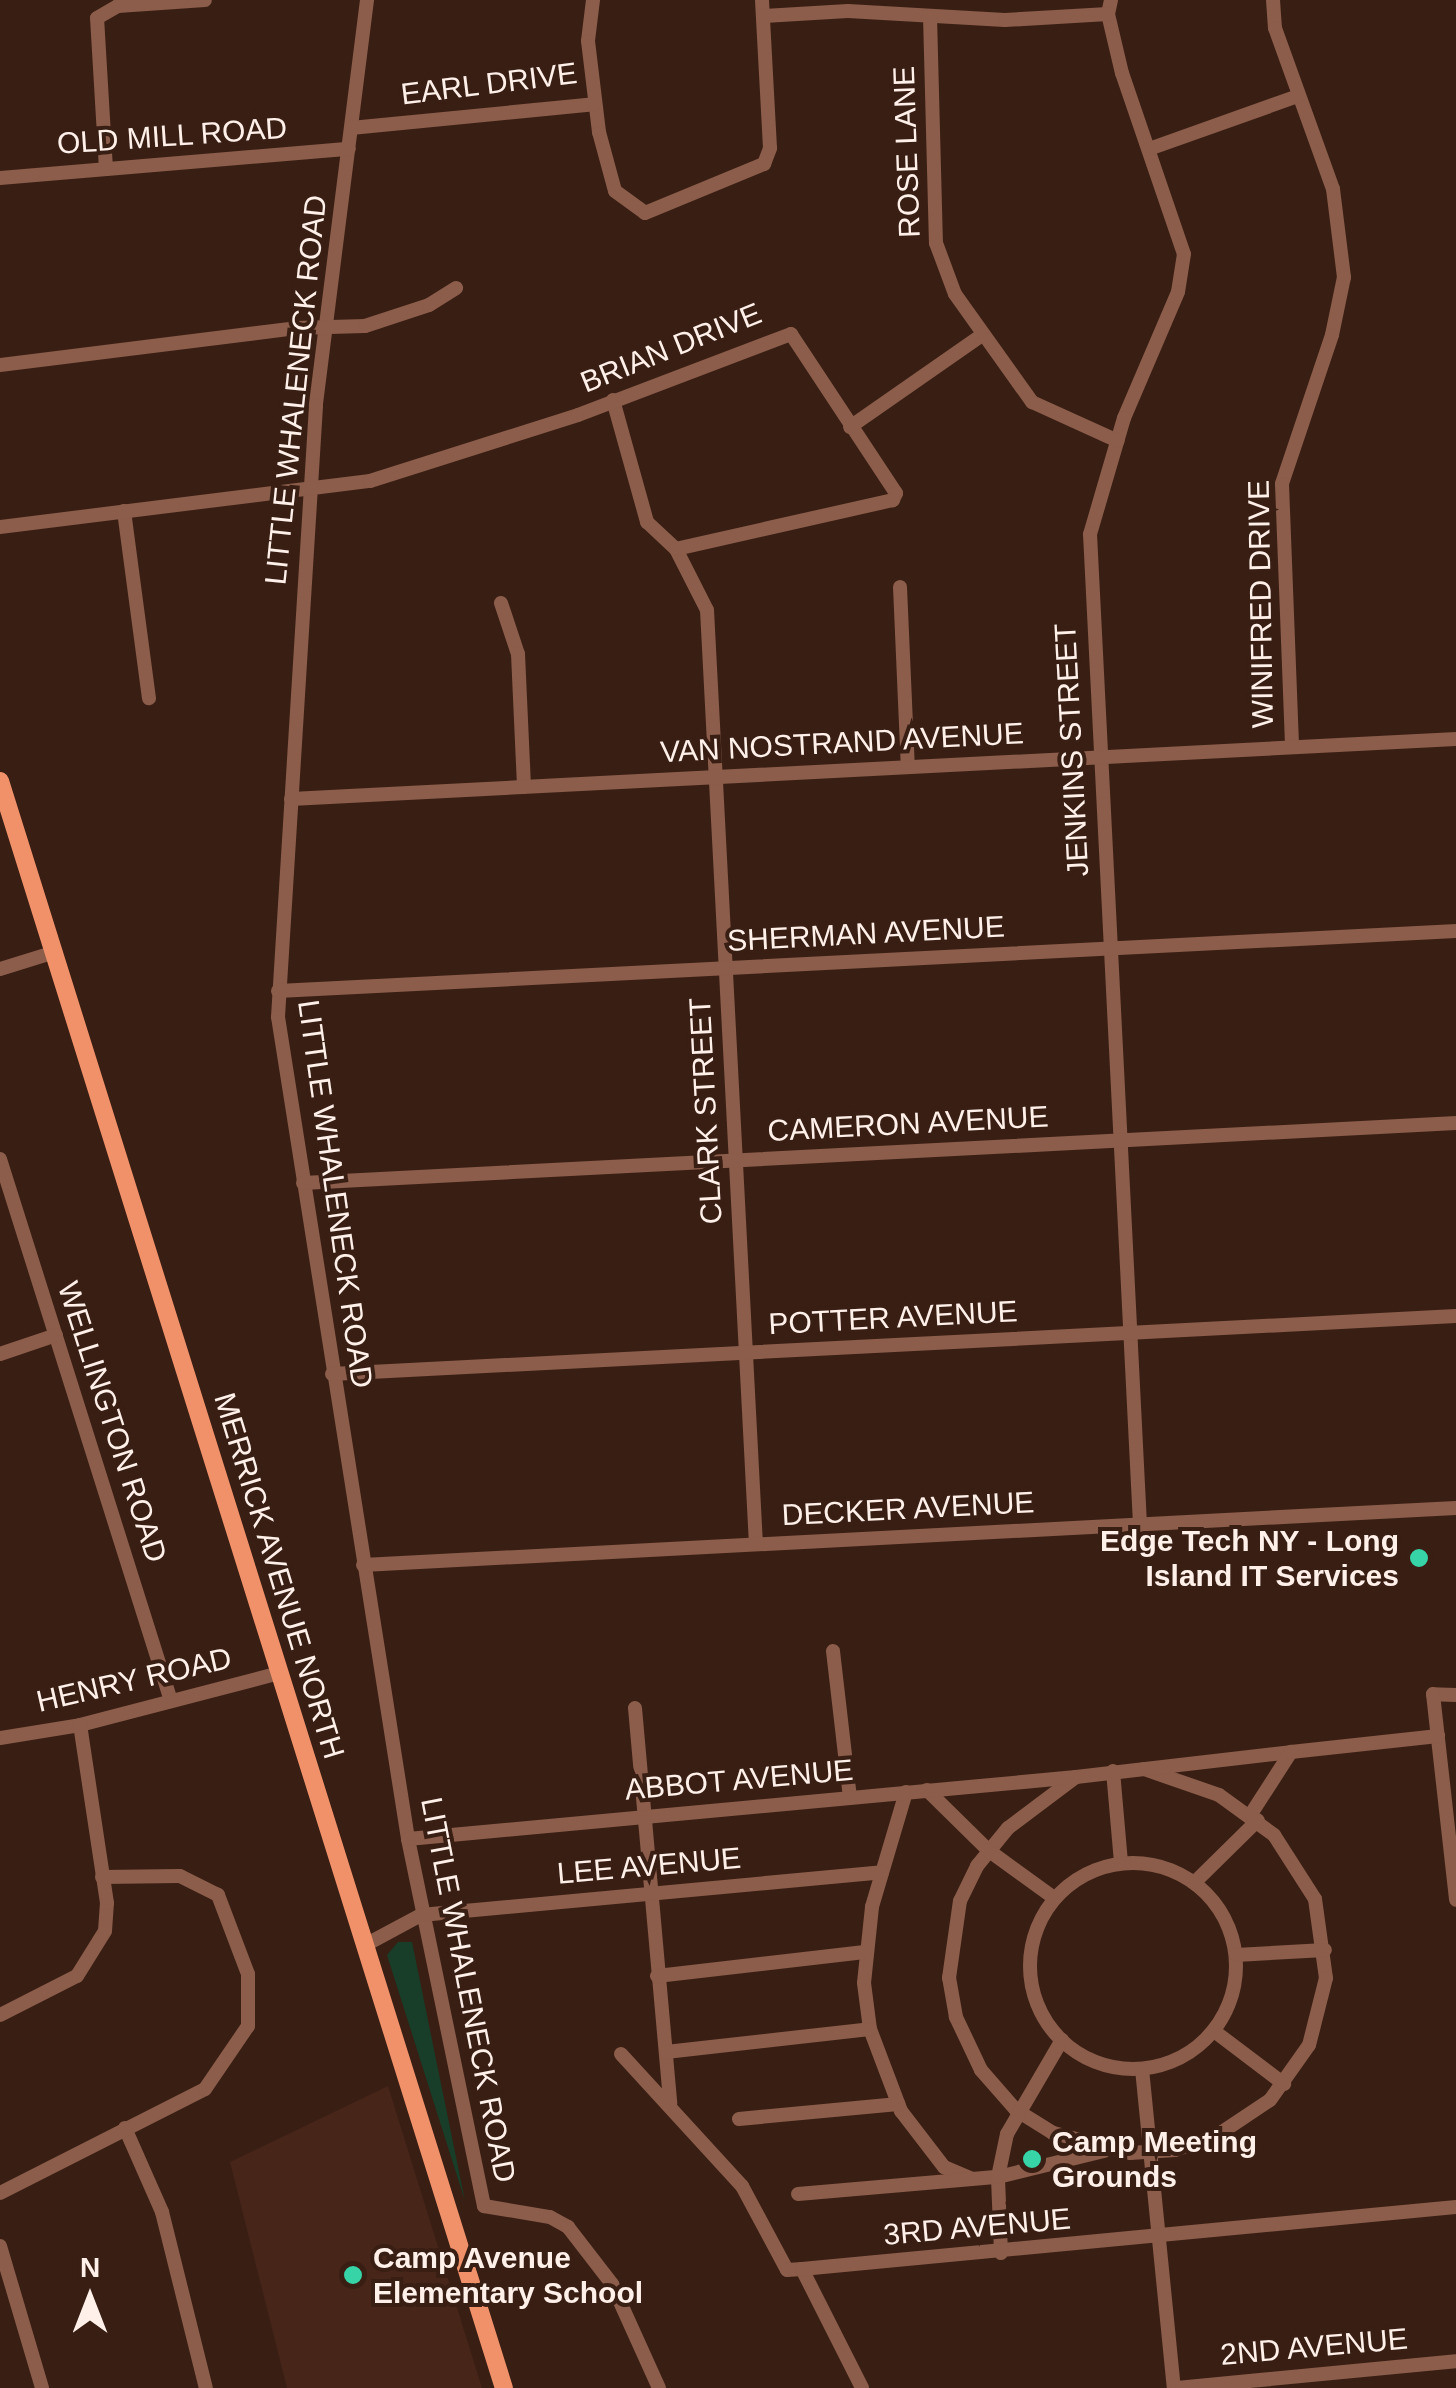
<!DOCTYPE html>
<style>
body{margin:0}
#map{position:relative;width:1456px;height:2388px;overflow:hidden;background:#391e14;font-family:Helvetica,sans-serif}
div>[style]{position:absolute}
.built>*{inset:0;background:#472519}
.green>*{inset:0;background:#183e29}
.minor>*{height:14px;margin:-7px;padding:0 7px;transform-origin:7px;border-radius:7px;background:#8b5d4a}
.minor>.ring{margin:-7px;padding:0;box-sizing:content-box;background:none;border:14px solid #8b5d4a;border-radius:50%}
.major>*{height:18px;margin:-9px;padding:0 9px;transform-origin:9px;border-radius:9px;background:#f19169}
.dots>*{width:28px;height:28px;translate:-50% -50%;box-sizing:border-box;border:5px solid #391e14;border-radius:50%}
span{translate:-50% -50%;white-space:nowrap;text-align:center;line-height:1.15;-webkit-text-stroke:8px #391e14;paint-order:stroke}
.street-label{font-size:30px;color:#fff0ea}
.poi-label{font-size:30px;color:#fff0ea;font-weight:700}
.right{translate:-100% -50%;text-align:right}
.left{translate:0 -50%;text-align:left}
.north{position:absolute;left:40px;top:2248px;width:100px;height:100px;-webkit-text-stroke:8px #391e14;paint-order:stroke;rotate:0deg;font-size:28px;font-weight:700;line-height:40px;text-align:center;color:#fff0ea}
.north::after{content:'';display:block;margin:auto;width:35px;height:45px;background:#fff0ea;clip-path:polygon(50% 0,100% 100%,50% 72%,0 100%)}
</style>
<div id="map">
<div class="built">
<div style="clip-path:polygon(388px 2086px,482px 2388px,287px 2388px,230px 2162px)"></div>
</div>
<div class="green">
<div style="clip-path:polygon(398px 1942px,412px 1942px,465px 2201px,387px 1955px)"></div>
</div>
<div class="minor">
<div style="left:367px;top:0;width:409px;rotate:97.2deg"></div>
<div style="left:316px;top:406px;width:612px;rotate:93.56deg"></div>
<div style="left:278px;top:1017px;width:832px;rotate:81.01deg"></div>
<div style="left:408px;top:1839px;width:375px;rotate:78.3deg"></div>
<div style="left:484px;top:2206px;width:67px;rotate:9.5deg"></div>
<div style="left:550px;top:2217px;width:21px;rotate:29deg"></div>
<div style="left:568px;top:2227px;width:72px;rotate:52.3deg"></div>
<div style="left:612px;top:2284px;width:114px;rotate:65.7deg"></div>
<div style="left:593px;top:0;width:41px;rotate:97deg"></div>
<div style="left:588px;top:41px;width:92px;rotate:83.1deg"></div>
<div style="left:599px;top:132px;width:61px;rotate:74.8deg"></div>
<div style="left:615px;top:191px;width:37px;rotate:36deg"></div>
<div style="left:645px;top:213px;width:129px;rotate:-22.4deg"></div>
<div style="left:764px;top:164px;width:17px;rotate:-69deg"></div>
<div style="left:770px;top:148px;width:148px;rotate:-93.1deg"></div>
<div style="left:1111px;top:0;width:14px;rotate:102deg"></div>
<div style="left:1108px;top:14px;width:61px;rotate:76.7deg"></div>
<div style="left:1122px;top:73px;width:191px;rotate:71.1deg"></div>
<div style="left:1184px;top:254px;width:38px;rotate:99deg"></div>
<div style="left:1178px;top:292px;width:137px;rotate:113.2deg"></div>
<div style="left:1124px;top:418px;width:121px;rotate:106.3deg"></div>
<div style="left:1090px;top:534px;width:992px;rotate:87.11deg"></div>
<div style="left:1273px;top:0;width:28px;rotate:86deg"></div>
<div style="left:1275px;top:28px;width:171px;rotate:70.2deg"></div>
<div style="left:1333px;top:189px;width:89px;rotate:82.9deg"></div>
<div style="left:1344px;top:277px;width:59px;rotate:101.7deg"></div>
<div style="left:1332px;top:335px;width:157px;rotate:108.6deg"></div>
<div style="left:1282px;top:484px;width:263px;rotate:87.8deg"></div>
<div style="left:764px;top:16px;width:84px;rotate:-3.4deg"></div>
<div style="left:848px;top:11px;width:157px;rotate:3.3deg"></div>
<div style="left:1005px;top:20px;width:103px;rotate:-3.3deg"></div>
<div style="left:930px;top:16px;width:227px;rotate:88.5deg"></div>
<div style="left:936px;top:243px;width:54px;rotate:69.6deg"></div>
<div style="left:955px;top:294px;width:133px;rotate:54.5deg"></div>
<div style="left:1032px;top:402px;width:94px;rotate:24.4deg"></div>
<div style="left:351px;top:128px;width:244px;rotate:-5.6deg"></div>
<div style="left:1149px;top:149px;width:158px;rotate:-19.6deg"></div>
<div style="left:106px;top:169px;width:151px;rotate:-93.4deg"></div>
<div style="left:97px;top:18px;width:24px;rotate:-30deg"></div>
<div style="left:118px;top:6px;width:87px;rotate:-3.9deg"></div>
<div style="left:0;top:178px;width:350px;rotate:-4.8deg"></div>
<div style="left:0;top:365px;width:298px;rotate:-7.1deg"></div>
<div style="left:296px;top:328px;width:69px;rotate:-1.7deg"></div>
<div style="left:365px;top:326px;width:67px;rotate:-18.2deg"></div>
<div style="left:429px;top:305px;width:32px;rotate:-32deg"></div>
<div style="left:613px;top:400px;width:127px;rotate:74.4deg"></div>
<div style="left:647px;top:522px;width:40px;rotate:43deg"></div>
<div style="left:676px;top:549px;width:68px;rotate:63.1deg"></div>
<div style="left:707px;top:610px;width:935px;rotate:87deg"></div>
<div style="left:850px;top:427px;width:161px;rotate:-34.9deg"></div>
<div style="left:124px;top:511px;width:189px;rotate:82.4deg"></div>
<div style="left:0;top:527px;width:373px;rotate:-7.1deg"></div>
<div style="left:370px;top:481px;width:218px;rotate:-17.6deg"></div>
<div style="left:578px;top:415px;width:228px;rotate:-20.8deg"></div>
<div style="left:791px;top:334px;width:191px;rotate:56.6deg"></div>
<div style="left:896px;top:493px;width:8px;rotate:113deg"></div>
<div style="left:893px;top:500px;width:222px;rotate:167.3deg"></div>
<div style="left:900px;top:587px;width:180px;rotate:87.5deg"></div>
<div style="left:501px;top:603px;width:54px;rotate:71.6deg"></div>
<div style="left:518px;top:654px;width:133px;rotate:87.4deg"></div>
<div style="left:291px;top:799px;width:1167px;rotate:-2.95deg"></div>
<div style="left:0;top:969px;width:58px;rotate:-17.2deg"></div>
<div style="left:278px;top:991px;width:1180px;rotate:-2.92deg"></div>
<div style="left:0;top:1159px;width:568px;rotate:72.49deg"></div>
<div style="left:303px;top:1183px;width:1155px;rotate:-2.98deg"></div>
<div style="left:0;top:1354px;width:59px;rotate:-18.7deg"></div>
<div style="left:332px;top:1374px;width:1125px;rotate:-2.95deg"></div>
<div style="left:363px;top:1565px;width:1094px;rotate:-2.99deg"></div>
<div style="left:833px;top:1651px;width:148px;rotate:83.4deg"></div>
<div style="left:1456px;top:1695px;width:23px;rotate:-178deg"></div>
<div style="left:1433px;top:1694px;width:207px;rotate:83.6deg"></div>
<div style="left:635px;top:1708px;width:397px;rotate:84.9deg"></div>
<div style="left:0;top:1738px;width:81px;rotate:-9.2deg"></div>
<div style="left:80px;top:1725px;width:206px;rotate:-14.6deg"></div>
<div style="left:1144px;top:1769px;width:79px;rotate:19.1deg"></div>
<div style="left:1219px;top:1795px;width:68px;rotate:36deg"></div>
<div style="left:1274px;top:1835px;width:76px;rotate:57.4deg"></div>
<div style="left:1315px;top:1899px;width:80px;rotate:82.1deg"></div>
<div style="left:1326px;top:1978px;width:69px;rotate:104.2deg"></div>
<div style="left:1309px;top:2045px;width:67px;rotate:125.3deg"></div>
<div style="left:1270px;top:2100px;width:65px;rotate:146.3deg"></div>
<div style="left:1216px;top:2136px;width:43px;rotate:161.1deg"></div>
<div style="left:1175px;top:2150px;width:45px;rotate:176.2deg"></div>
<div style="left:1130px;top:2153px;width:80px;rotate:-165.4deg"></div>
<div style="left:1053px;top:2133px;width:44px;rotate:-148.1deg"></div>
<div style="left:1016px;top:2110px;width:53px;rotate:-131.2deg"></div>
<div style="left:981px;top:2070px;width:59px;rotate:-115.3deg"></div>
<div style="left:956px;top:2017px;width:40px;rotate:-100deg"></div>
<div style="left:949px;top:1978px;width:78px;rotate:-81.9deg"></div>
<div style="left:960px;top:1901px;width:39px;rotate:-64deg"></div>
<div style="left:977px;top:1866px;width:49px;rotate:-50.8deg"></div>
<div style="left:1008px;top:1828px;width:85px;rotate:-36.9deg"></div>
<div style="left:1076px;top:1777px;width:216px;rotate:-6.6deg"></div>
<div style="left:1113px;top:1771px;width:92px;rotate:85deg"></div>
<div style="left:927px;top:1790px;width:86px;rotate:44.5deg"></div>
<div style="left:988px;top:1850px;width:82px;rotate:36deg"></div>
<div style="left:906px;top:1792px;width:120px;rotate:106.5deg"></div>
<div style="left:872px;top:1907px;width:76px;rotate:96deg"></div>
<div style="left:864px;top:1983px;width:46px;rotate:82.6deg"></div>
<div style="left:870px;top:2029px;width:88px;rotate:69.3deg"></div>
<div style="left:901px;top:2111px;width:71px;rotate:52.5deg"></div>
<div style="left:944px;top:2167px;width:30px;rotate:23deg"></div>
<div style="left:1251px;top:1814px;width:74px;rotate:-57.2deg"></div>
<div style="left:1291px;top:1752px;width:148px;rotate:-6.2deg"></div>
<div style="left:408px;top:1839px;width:671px;rotate:-5.3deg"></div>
<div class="ring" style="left:1030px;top:1863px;width:192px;height:192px"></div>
<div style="left:1195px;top:1882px;width:88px;rotate:-44.5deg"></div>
<div style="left:367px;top:1944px;width:61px;rotate:-28.2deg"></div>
<div style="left:421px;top:1915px;width:463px;rotate:-5.3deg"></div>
<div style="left:1236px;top:1955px;width:89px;rotate:-3.2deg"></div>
<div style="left:657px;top:1976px;width:209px;rotate:-6.6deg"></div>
<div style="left:0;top:2015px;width:86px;rotate:-26.9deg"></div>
<div style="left:77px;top:1976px;width:53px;rotate:-58.1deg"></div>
<div style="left:105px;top:1931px;width:28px;rotate:-86deg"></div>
<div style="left:107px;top:1903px;width:180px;rotate:-98.6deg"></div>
<div style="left:1214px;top:2031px;width:88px;rotate:37.1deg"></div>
<div style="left:666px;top:2052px;width:205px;rotate:-6.4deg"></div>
<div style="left:621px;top:2054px;width:179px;rotate:47.5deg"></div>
<div style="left:742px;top:2186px;width:95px;rotate:61.8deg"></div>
<div style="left:787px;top:2270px;width:15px;rotate:-4deg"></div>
<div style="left:802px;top:2269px;width:133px;rotate:63.2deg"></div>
<div style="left:1142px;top:2069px;width:321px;rotate:84.3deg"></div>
<div style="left:739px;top:2119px;width:160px;rotate:-5.4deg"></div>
<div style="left:125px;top:2128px;width:92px;rotate:66.2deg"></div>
<div style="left:162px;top:2212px;width:181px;rotate:76deg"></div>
<div style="left:0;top:2193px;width:230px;rotate:-26.9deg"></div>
<div style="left:205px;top:2089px;width:76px;rotate:-55.7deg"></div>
<div style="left:248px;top:2026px;width:52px;rotate:-90deg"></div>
<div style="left:248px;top:1974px;width:85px;rotate:-110.8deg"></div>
<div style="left:218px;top:1895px;width:42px;rotate:-153.4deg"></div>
<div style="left:180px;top:1876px;width:78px;rotate:179.3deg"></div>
<div style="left:798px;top:2194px;width:201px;rotate:-4.9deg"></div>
<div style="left:998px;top:2177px;width:109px;rotate:-13.8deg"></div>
<div style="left:0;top:2246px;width:148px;rotate:73.5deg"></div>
<div style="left:1001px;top:2253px;width:76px;rotate:-92.3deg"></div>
<div style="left:998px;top:2177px;width:44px;rotate:-78.2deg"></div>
<div style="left:1007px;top:2134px;width:109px;rotate:-59.7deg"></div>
<div style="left:802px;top:2269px;width:657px;rotate:-5.42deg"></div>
<div style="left:1177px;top:2388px;width:280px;rotate:-5.5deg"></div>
</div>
<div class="major">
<div style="left:0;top:781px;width:1684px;rotate:72.59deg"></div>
</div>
<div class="dots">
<div style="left:1419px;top:1558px;background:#36d4a7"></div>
<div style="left:1032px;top:2159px;background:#36d4a7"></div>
<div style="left:353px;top:2275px;background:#36d4a7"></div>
</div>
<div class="street-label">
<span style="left:489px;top:84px;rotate:-7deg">EARL DRIVE</span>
<span style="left:172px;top:136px;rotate:-4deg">OLD MILL ROAD</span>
<span style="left:907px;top:152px;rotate:-92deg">ROSE LANE</span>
<span style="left:671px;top:348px;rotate:-22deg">BRIAN DRIVE</span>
<span style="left:296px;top:390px;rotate:-84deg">LITTLE WHALENECK ROAD</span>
<span style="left:1261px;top:604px;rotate:-91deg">WINIFRED DRIVE</span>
<span style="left:842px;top:743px;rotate:-3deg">VAN NOSTRAND AVENUE</span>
<span style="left:1072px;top:750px;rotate:-93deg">JENKINS STREET</span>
<span style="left:866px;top:934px;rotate:-3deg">SHERMAN AVENUE</span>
<span style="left:706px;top:1111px;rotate:-93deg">CLARK STREET</span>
<span style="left:908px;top:1124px;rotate:-3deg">CAMERON AVENUE</span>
<span style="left:335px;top:1194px;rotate:82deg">LITTLE WHALENECK ROAD</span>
<span style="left:893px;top:1318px;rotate:-3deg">POTTER AVENUE</span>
<span style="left:112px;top:1422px;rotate:72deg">WELLINGTON ROAD</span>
<span style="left:908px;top:1509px;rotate:-3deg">DECKER AVENUE</span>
<span style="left:279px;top:1576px;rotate:73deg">MERRICK AVENUE NORTH</span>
<span style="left:134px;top:1680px;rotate:-13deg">HENRY ROAD</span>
<span style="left:739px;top:1780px;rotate:-5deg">ABBOT AVENUE</span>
<span style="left:649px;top:1866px;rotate:-5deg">LEE AVENUE</span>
<span style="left:468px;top:1990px;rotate:79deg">LITTLE WHALENECK ROAD</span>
<span style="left:977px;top:2227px;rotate:-5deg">3RD AVENUE</span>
<span style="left:1314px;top:2347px;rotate:-5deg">2ND AVENUE</span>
</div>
<div class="poi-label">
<span class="right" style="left:1399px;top:1558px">Edge Tech NY - Long<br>Island IT Services</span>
<span class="left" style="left:1052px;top:2159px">Camp Meeting<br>Grounds</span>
<span class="left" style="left:373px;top:2275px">Camp Avenue<br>Elementary School</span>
</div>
<div class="north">N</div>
</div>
